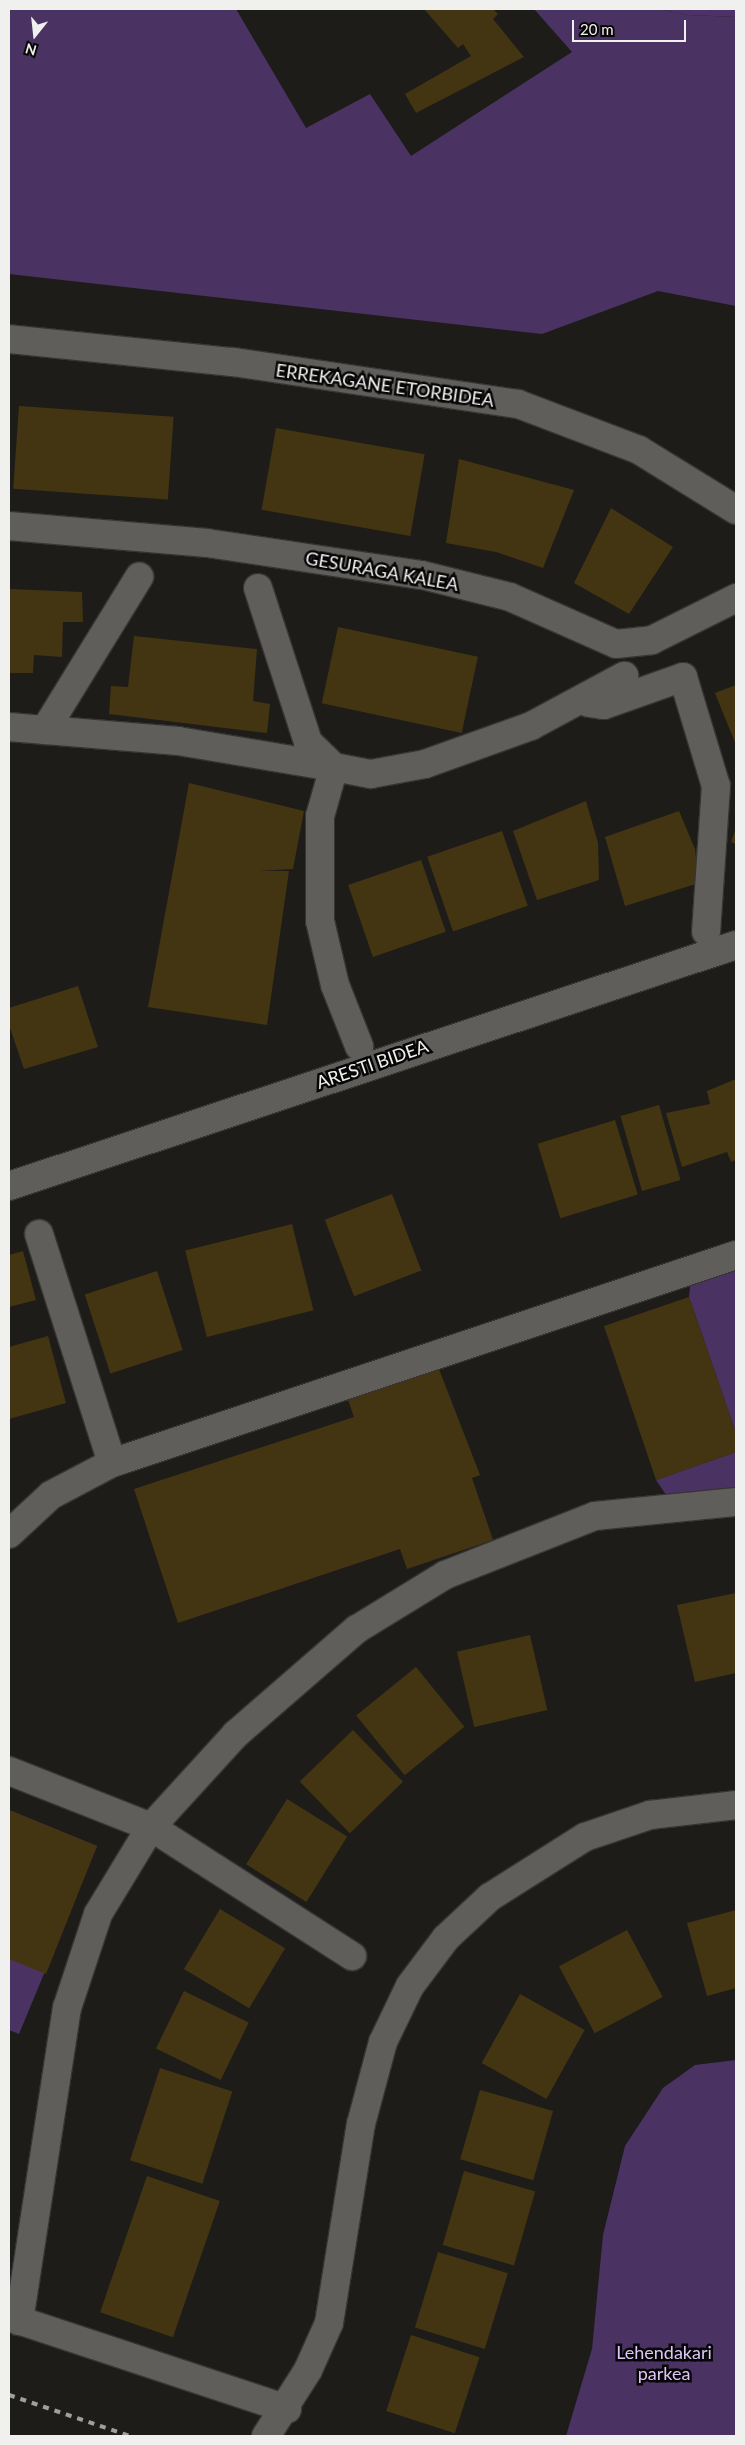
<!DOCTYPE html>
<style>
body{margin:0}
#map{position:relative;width:745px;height:2445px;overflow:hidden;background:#1d1c19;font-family:Lato,sans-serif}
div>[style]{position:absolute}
.green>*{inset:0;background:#4a3362}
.forest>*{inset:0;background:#4c3266}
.building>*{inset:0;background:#443512;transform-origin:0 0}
.roads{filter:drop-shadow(1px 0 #363534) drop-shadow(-1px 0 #363534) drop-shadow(0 1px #363534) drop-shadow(0 -1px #363534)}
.minor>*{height:28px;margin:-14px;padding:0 14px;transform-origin:14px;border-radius:14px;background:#5f5e5b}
.rail>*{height:4px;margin-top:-2px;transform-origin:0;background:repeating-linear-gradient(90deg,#a09f9d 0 6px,transparent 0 12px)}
span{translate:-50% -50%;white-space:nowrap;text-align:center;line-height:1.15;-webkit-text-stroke:5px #070606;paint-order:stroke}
.street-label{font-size:18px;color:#f0f0ee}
.park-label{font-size:18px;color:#ddc6f8}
.frame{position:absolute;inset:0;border:10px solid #f0f0ee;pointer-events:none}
.north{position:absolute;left:10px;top:10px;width:50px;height:50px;-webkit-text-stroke:4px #070606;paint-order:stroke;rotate:196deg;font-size:14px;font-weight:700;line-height:20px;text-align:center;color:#f0f0ee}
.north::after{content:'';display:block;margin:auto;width:18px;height:22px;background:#f0f0ee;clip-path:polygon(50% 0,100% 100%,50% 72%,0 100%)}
.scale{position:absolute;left:572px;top:20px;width:114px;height:22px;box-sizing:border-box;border:2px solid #f0f0ee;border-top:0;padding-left:6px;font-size:15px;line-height:18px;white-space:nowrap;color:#f0f0ee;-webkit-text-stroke:4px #070606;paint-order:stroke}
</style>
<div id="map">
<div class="green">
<div style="clip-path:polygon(9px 9px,236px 9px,306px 128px,370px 94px,411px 156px,572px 52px,534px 9px,659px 9px,688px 15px,736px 17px,736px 306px,658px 291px,542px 334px,9px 274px)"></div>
<div style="clip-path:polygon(736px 1255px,736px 1433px,689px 1297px,692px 1270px)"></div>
<div style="clip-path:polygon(736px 1452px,736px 1502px,675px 1508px,656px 1480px)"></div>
<div style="clip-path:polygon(9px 1810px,97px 1846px,19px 2034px,9px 2030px)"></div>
<div style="clip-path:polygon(736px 2060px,736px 2436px,566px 2436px,592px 2349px,603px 2235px,625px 2146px,663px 2088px,695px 2065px)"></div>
</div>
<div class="forest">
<div style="clip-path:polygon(659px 9px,736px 9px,736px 17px,688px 15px)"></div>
</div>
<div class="building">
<div style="clip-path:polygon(424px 9px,493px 9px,498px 14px,493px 19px,524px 57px,416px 113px,405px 94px,471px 56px,463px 44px,458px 48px)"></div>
<div style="left:19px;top:406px;width:155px;height:83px;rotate:4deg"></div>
<div style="left:276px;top:428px;width:151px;height:83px;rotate:10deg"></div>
<div style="clip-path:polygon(459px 459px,574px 490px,543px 568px,496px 552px,446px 543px)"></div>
<div style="clip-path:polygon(611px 508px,673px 547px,629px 614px,574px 583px)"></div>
<div style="clip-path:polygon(9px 589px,82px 592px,83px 622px,63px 622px,62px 657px,34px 655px,33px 673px,9px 673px)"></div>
<div style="left:338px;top:627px;width:143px;height:78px;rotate:12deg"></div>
<div style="clip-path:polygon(134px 636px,257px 649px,253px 701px,270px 704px,267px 733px,109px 714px,111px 686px,128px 687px)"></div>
<div style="clip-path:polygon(736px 685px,736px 745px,715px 693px)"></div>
<div style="clip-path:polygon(189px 783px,304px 811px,293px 869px,258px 871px,289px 871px,267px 1025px,148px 1007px)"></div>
<div style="clip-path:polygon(586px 801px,598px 843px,599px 880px,537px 900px,513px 831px)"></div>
<div style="clip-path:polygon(679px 811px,695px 849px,699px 883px,625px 906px,605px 837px)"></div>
<div style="clip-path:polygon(736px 828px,736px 844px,731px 842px)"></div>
<div style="left:502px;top:831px;width:79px;height:79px;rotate:71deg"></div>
<div style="left:421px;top:860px;width:76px;height:77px;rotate:71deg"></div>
<div style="clip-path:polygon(78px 986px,98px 1047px,24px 1069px,9px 1025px,9px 1008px)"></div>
<div style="clip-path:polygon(736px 1079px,736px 1160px,731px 1162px,727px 1152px,682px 1167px,666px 1113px,710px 1104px,707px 1091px)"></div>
<div style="left:659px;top:1105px;width:78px;height:40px;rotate:74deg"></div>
<div style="left:615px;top:1120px;width:78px;height:81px;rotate:73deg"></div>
<div style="left:392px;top:1194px;width:82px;height:72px;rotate:69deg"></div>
<div style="left:292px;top:1224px;width:89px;height:110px;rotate:76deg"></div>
<div style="clip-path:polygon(23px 1251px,36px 1300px,9px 1307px,9px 1255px)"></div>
<div style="left:157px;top:1271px;width:83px;height:76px;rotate:72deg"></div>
<div style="clip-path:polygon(689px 1297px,736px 1433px,736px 1452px,656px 1480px,604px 1326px)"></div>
<div style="clip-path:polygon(48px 1336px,66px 1403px,9px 1419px,9px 1347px)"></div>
<div style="clip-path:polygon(437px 1364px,480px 1475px,472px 1478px,493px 1540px,407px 1569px,400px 1549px,178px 1623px,134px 1489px,354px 1417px,346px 1394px)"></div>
<div style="clip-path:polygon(736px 1593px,736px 1673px,695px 1682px,677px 1605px)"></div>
<div style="left:530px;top:1635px;width:77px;height:75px;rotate:77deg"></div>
<div style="left:416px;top:1667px;width:77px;height:77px;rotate:51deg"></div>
<div style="left:353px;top:1730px;width:72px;height:74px;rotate:46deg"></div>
<div style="left:287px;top:1799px;width:71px;height:77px;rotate:32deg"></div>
<div style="clip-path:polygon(9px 1810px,97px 1846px,46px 1974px,9px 1959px)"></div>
<div style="left:220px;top:1909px;width:76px;height:70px;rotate:31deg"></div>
<div style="clip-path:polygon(736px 1910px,736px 1988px,707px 1996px,687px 1923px)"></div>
<div style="left:627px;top:1930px;width:76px;height:77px;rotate:62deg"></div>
<div style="left:184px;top:1991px;width:72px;height:64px;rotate:26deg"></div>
<div style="left:520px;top:1994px;width:74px;height:79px;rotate:29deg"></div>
<div style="left:160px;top:2068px;width:76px;height:97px;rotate:18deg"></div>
<div style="left:480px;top:2090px;width:76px;height:72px;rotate:16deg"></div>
<div style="left:464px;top:2171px;width:74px;height:77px;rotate:16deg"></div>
<div style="left:147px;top:2176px;width:77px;height:144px;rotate:19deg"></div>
<div style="left:438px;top:2252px;width:73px;height:79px;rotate:17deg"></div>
<div style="left:411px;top:2335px;width:72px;height:80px;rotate:18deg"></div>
</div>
<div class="roads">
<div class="minor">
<div style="left:9px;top:339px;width:225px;rotate:5.9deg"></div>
<div style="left:233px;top:362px;width:288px;rotate:8.4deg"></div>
<div style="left:518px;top:404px;width:129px;rotate:20.8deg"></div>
<div style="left:639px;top:450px;width:114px;rotate:31.7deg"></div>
<div style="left:9px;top:526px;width:199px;rotate:4.9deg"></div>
<div style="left:207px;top:543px;width:217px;rotate:8.5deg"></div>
<div style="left:422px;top:575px;width:91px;rotate:14deg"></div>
<div style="left:510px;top:597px;width:116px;rotate:23.9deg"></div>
<div style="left:616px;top:644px;width:36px;rotate:-6deg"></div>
<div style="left:652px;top:640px;width:94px;rotate:-26.6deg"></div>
<div style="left:258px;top:588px;width:162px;rotate:72deg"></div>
<div style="left:308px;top:742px;width:36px;rotate:44deg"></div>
<div style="left:334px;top:767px;width:38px;rotate:11deg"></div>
<div style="left:371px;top:774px;width:55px;rotate:-10.5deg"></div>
<div style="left:425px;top:764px;width:113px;rotate:-19.7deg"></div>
<div style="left:531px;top:726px;width:106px;rotate:-28.3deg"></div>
<div style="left:589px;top:703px;width:15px;rotate:8deg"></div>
<div style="left:604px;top:705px;width:84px;rotate:-19.5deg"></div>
<div style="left:683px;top:677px;width:114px;rotate:73.2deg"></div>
<div style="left:716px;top:786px;width:146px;rotate:93.9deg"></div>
<div style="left:9px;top:727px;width:170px;rotate:4.7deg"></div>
<div style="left:178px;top:741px;width:158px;rotate:9.5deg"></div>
<div style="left:334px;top:767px;width:51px;rotate:105.9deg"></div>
<div style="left:320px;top:816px;width:105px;rotate:90deg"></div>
<div style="left:320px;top:921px;width:66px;rotate:76.8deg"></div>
<div style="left:335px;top:985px;width:66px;rotate:68.5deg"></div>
<div style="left:45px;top:730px;width:180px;rotate:-58.4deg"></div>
<div style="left:9px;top:1186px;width:766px;rotate:-18.34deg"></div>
<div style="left:39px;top:1234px;width:240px;rotate:72.3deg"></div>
<div style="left:9px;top:1534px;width:57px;rotate:-42.9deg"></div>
<div style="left:51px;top:1495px;width:69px;rotate:-27.7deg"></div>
<div style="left:112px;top:1463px;width:658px;rotate:-18.43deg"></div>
<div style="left:9px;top:1771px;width:153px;rotate:21.5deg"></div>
<div style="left:151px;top:1827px;width:239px;rotate:32.7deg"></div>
<div style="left:9px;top:2317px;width:293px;rotate:18.3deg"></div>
<div style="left:19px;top:2321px;width:317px;rotate:-81.3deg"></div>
<div style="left:67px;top:2008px;width:99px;rotate:-71.7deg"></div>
<div style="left:98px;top:1914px;width:102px;rotate:-58.7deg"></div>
<div style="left:151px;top:1827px;width:126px;rotate:-47.6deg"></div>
<div style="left:236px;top:1734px;width:160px;rotate:-41deg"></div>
<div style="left:357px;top:1629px;width:103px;rotate:-31.5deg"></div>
<div style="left:445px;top:1575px;width:161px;rotate:-21.5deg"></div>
<div style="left:595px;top:1516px;width:142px;rotate:-5.7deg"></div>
<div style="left:266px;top:2436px;width:78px;rotate:-57.5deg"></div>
<div style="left:308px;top:2370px;width:51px;rotate:-65.9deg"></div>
<div style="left:329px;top:2323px;width:202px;rotate:-80.9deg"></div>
<div style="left:361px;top:2124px;width:85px;rotate:-75deg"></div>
<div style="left:383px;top:2042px;width:62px;rotate:-64.3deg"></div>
<div style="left:410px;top:1986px;width:60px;rotate:-53.1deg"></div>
<div style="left:446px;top:1938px;width:60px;rotate:-43deg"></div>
<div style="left:490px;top:1897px;width:112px;rotate:-32.3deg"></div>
<div style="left:585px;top:1837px;width:69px;rotate:-18.7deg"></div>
<div style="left:650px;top:1815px;width:87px;rotate:-6.6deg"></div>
</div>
</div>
<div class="rail">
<div style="left:9px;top:2395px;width:128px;rotate:18.7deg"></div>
</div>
<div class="street-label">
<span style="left:385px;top:385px;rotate:8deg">ERREKAGANE ETORBIDEA</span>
<span style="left:382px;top:571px;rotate:10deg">GESURAGA KALEA</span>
<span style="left:372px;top:1064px;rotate:-19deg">ARESTI BIDEA</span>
</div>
<div class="park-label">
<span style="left:664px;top:2363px">Lehendakari<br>parkea</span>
</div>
<div class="frame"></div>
<div class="north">N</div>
<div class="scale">20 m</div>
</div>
